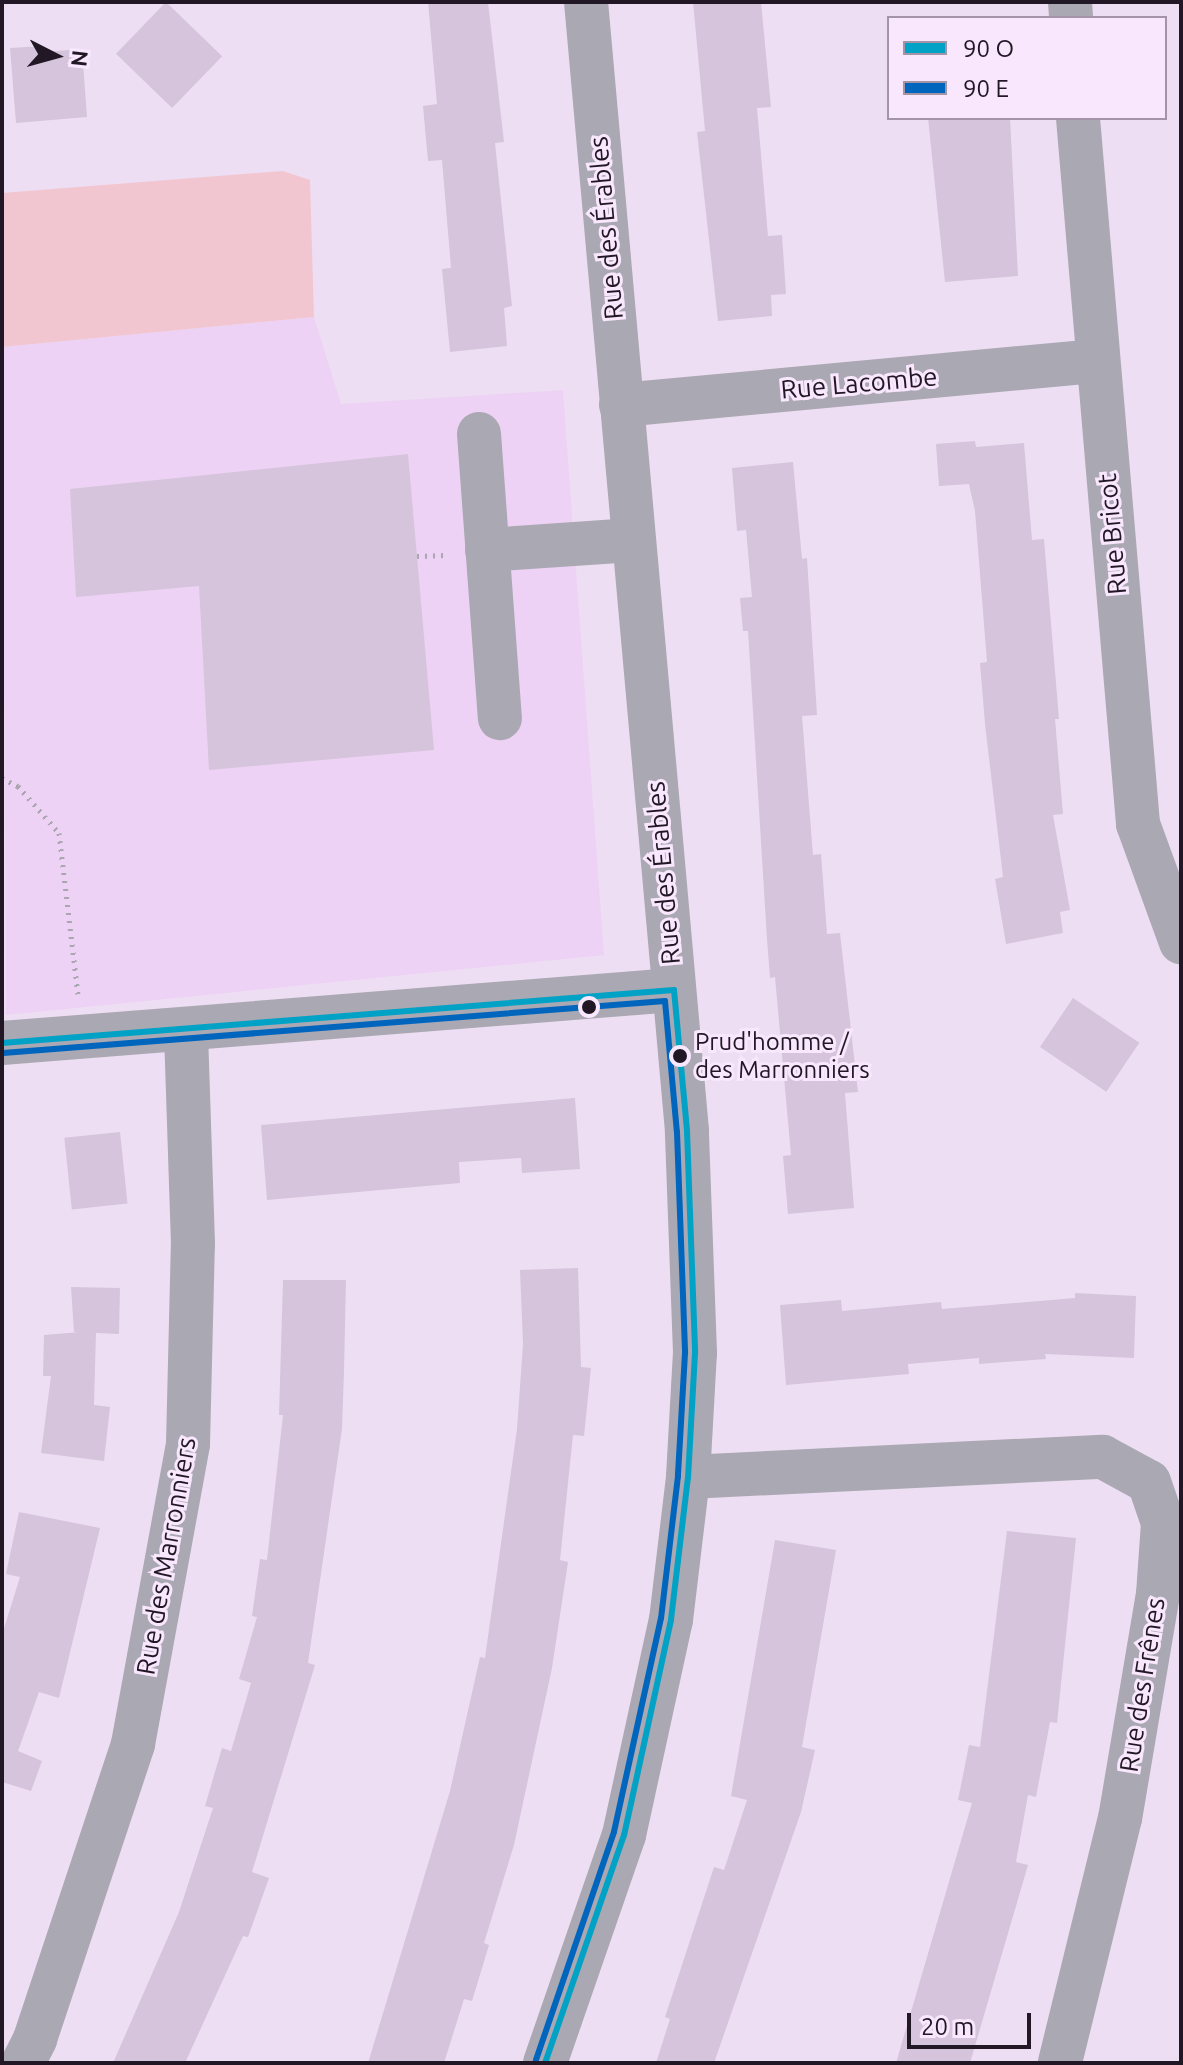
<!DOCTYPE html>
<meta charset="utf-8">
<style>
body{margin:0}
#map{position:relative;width:1183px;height:2065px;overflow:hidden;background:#eedef3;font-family:Ubuntu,sans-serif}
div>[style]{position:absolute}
.built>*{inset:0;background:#edd2f5}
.green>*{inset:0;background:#f2c6d0}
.building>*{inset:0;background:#d5c4db;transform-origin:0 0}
.path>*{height:5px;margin-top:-2.5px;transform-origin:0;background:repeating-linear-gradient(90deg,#a9a6b0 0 2px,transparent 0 8px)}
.minor>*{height:44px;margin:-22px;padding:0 22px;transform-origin:22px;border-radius:22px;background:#aaa8b2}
.bus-1>*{height:6px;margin:-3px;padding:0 3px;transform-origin:3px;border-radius:3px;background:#02a2c6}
.bus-2>*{height:6px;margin:-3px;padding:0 3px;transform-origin:3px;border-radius:3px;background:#0065bd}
.dots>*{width:22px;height:22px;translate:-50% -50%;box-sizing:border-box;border:4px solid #f9e7fe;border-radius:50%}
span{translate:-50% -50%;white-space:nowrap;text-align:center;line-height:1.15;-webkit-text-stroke:6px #f9e7fe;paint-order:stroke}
.bus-label{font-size:24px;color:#221825}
.left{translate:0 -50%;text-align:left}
.street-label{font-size:26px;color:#221825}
.frame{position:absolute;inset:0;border:4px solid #221825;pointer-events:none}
.legend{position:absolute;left:887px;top:16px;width:280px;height:104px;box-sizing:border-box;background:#f9e7fe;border:2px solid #a394a7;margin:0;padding:10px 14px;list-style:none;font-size:24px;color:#221825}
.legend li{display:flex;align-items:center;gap:16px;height:40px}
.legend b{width:40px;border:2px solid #a394a7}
.north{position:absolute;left:16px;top:16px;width:80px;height:80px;-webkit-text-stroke:6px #f9e7fe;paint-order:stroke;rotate:96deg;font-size:22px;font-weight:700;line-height:32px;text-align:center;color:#221825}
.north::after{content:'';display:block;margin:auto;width:28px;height:36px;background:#221825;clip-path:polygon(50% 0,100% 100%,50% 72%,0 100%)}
.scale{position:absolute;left:907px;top:2013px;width:124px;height:36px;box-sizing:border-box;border:4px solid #221825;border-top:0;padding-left:10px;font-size:24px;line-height:28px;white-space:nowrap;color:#221825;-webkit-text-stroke:6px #f9e7fe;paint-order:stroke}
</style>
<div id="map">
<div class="built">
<div style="clip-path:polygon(314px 317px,341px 404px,563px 390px,604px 955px,6px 1015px,2px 347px)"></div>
</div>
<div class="green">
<div style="clip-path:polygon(283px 171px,310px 180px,314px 317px,2px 347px,2px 193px)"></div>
</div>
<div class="building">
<div style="left:166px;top:2px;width:78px;height:72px;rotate:44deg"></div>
<div style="clip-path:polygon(428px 2px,488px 2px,504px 142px,495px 143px,512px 306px,504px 308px,507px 346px,450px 352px,442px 269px,451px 268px,442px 160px,428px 161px,423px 106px,437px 104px)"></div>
<div style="clip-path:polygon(693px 2px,761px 2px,771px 107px,757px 108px,768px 236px,782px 235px,786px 294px,771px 295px,772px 316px,718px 321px,697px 132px,705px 131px)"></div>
<div style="clip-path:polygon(43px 46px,44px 52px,82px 49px,87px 117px,16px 123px,10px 48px)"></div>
<div style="clip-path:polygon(928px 118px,1010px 118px,1018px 276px,945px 282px)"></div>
<div style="clip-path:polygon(975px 441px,976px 447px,1024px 443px,1032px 540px,1044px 539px,1059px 719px,1055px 719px,1063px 814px,1053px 815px,1070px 910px,1060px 912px,1063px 933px,1006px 944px,995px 879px,1003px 877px,985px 724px,980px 663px,987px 662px,975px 511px,969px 484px,939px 486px,936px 444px)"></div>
<div style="clip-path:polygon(408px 454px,434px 750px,209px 770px,199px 586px,76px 597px,70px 489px)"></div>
<div style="clip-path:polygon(793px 462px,802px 559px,807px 558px,817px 715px,802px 716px,813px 855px,821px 854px,827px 934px,840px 933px,858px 1092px,845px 1093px,854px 1208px,788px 1214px,783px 1156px,791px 1155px,775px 977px,770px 978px,767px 939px,748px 631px,743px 631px,740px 598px,752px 597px,746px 530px,737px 531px,732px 468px)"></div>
<div style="left:1073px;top:998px;width:80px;height:59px;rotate:34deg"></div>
<div style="clip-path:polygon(575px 1098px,580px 1169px,522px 1173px,521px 1158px,459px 1162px,460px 1183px,267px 1200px,261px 1125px)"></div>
<div style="left:120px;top:1132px;width:72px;height:56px;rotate:84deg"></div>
<div style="clip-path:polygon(578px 1268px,581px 1367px,591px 1368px,584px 1436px,573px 1435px,560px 1560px,568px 1562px,552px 1668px,514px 1845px,484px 1943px,489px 1945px,472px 2001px,464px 1999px,444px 2063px,368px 2063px,450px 1791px,480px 1657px,485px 1658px,517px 1429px,523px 1344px,520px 1270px)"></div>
<div style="clip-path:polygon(283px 1280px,346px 1280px,344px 1371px,342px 1429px,308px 1663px,315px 1665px,252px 1872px,269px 1878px,248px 1937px,243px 1936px,185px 2063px,113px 2063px,179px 1912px,213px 1808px,205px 1806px,222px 1748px,231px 1751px,251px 1683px,239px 1679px,257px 1617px,252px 1616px,260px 1559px,267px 1560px,283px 1415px,279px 1415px)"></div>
<div style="clip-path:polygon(71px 1287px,120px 1288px,119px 1334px,96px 1333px,94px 1405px,110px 1407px,104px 1461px,41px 1453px,51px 1376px,43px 1376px,44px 1335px,80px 1332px,74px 1332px)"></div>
<div style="clip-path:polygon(1075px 1293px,1136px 1296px,1134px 1358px,1045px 1354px,1046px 1359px,979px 1364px,979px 1358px,908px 1364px,909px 1374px,786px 1385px,780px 1305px,841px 1300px,842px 1311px,941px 1302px,942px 1309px,1075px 1298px)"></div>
<div style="clip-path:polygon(19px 1512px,100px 1528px,59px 1698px,39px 1692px,18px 1751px,42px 1761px,31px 1791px,2px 1782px,2px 1635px,20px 1577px,6px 1574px)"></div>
<div style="clip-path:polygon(1007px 1531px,1076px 1538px,1057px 1723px,1050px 1722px,1036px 1797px,1028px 1795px,1016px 1862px,1028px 1865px,970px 2063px,896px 2063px,972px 1803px,958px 1800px,969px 1745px,980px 1747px)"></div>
<div style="clip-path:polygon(775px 1540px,836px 1550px,802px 1747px,815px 1750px,801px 1812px,714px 2063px,656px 2063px,670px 2019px,665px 2017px,714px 1867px,724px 1870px,747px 1800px,731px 1796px)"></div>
</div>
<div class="path">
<div style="left:417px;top:556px;width:30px;rotate:-2deg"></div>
<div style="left:2px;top:778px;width:18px;rotate:27deg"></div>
<div style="left:18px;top:786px;width:62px;rotate:48.9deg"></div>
<div style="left:59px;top:833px;width:162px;rotate:83.3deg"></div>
</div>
<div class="minor">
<div style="left:1070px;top:2px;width:16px;rotate:86deg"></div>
<div style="left:1078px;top:118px;width:709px;rotate:85.14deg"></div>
<div style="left:1138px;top:824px;width:126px;rotate:70deg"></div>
<div style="left:621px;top:405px;width:478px;rotate:-5.3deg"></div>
<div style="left:479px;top:434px;width:285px;rotate:85.8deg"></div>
<div style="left:487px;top:550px;width:146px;rotate:-3.9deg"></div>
<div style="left:2px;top:1043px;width:674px;rotate:-4.51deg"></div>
<div style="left:688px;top:1477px;width:415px;rotate:-2.8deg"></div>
<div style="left:1103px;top:1457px;width:52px;rotate:28.5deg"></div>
<div style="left:1149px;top:1482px;width:43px;rotate:71.1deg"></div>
<div style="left:1163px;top:1523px;width:71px;rotate:94deg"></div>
<div style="left:1158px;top:1594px;width:227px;rotate:99.6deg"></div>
<div style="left:1120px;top:1818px;width:252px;rotate:103.8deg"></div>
<div style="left:23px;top:2063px;width:27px;rotate:-63deg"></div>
<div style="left:35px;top:2039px;width:311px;rotate:-71.6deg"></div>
<div style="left:133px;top:1744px;width:305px;rotate:-79.6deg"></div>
<div style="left:188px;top:1444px;width:200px;rotate:-88.6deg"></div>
<div style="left:193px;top:1244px;width:215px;rotate:-91.9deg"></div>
<div style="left:545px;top:2063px;width:241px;rotate:-70.9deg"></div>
<div style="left:624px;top:1835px;width:220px;rotate:-77.7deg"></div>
<div style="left:671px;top:1620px;width:144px;rotate:-83.2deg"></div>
<div style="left:688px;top:1477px;width:124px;rotate:-86.8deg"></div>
<div style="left:695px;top:1353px;width:222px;rotate:-92.1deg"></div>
<div style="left:687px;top:1131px;width:1134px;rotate:-95.11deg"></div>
</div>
<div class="bus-1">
<div style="left:2px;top:1043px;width:674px;rotate:-4.51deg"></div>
<div style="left:674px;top:990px;width:142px;rotate:84.7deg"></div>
<div style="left:687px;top:1131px;width:222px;rotate:87.9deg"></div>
<div style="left:695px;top:1353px;width:124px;rotate:93.2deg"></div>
<div style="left:688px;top:1477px;width:144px;rotate:96.8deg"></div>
<div style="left:671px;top:1620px;width:220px;rotate:102.3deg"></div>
<div style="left:624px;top:1835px;width:241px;rotate:109.1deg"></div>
</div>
<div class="bus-2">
<div style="left:3px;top:1053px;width:664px;rotate:-4.49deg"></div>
<div style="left:665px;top:1001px;width:132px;rotate:84.8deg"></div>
<div style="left:677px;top:1132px;width:221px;rotate:87.9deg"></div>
<div style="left:685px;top:1353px;width:123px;rotate:93.3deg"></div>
<div style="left:678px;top:1476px;width:143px;rotate:96.8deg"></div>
<div style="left:661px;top:1618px;width:219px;rotate:102.4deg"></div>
<div style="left:614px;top:1832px;width:241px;rotate:108.9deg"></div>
</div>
<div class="dots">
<div style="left:589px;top:1007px;background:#221825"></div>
<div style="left:680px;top:1056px;background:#221825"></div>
</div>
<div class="bus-label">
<span class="left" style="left:695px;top:1056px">Prud'homme /<br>des Marronniers</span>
</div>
<div class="street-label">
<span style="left:606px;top:228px;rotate:-95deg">Rue des Érables</span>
<span style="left:859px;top:383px;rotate:-5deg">Rue Lacombe</span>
<span style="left:1112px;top:534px;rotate:-95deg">Rue Bricot</span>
<span style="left:663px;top:873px;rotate:-95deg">Rue des Érables</span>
<span style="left:166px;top:1556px;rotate:-80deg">Rue des Marronniers</span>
<span style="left:1142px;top:1685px;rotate:-81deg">Rue des Frênes</span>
</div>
<div class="frame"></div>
<ul class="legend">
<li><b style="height:10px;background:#02a2c6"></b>90 O</li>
<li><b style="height:10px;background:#0065bd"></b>90 E</li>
</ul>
<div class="north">N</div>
<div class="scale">20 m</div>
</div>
